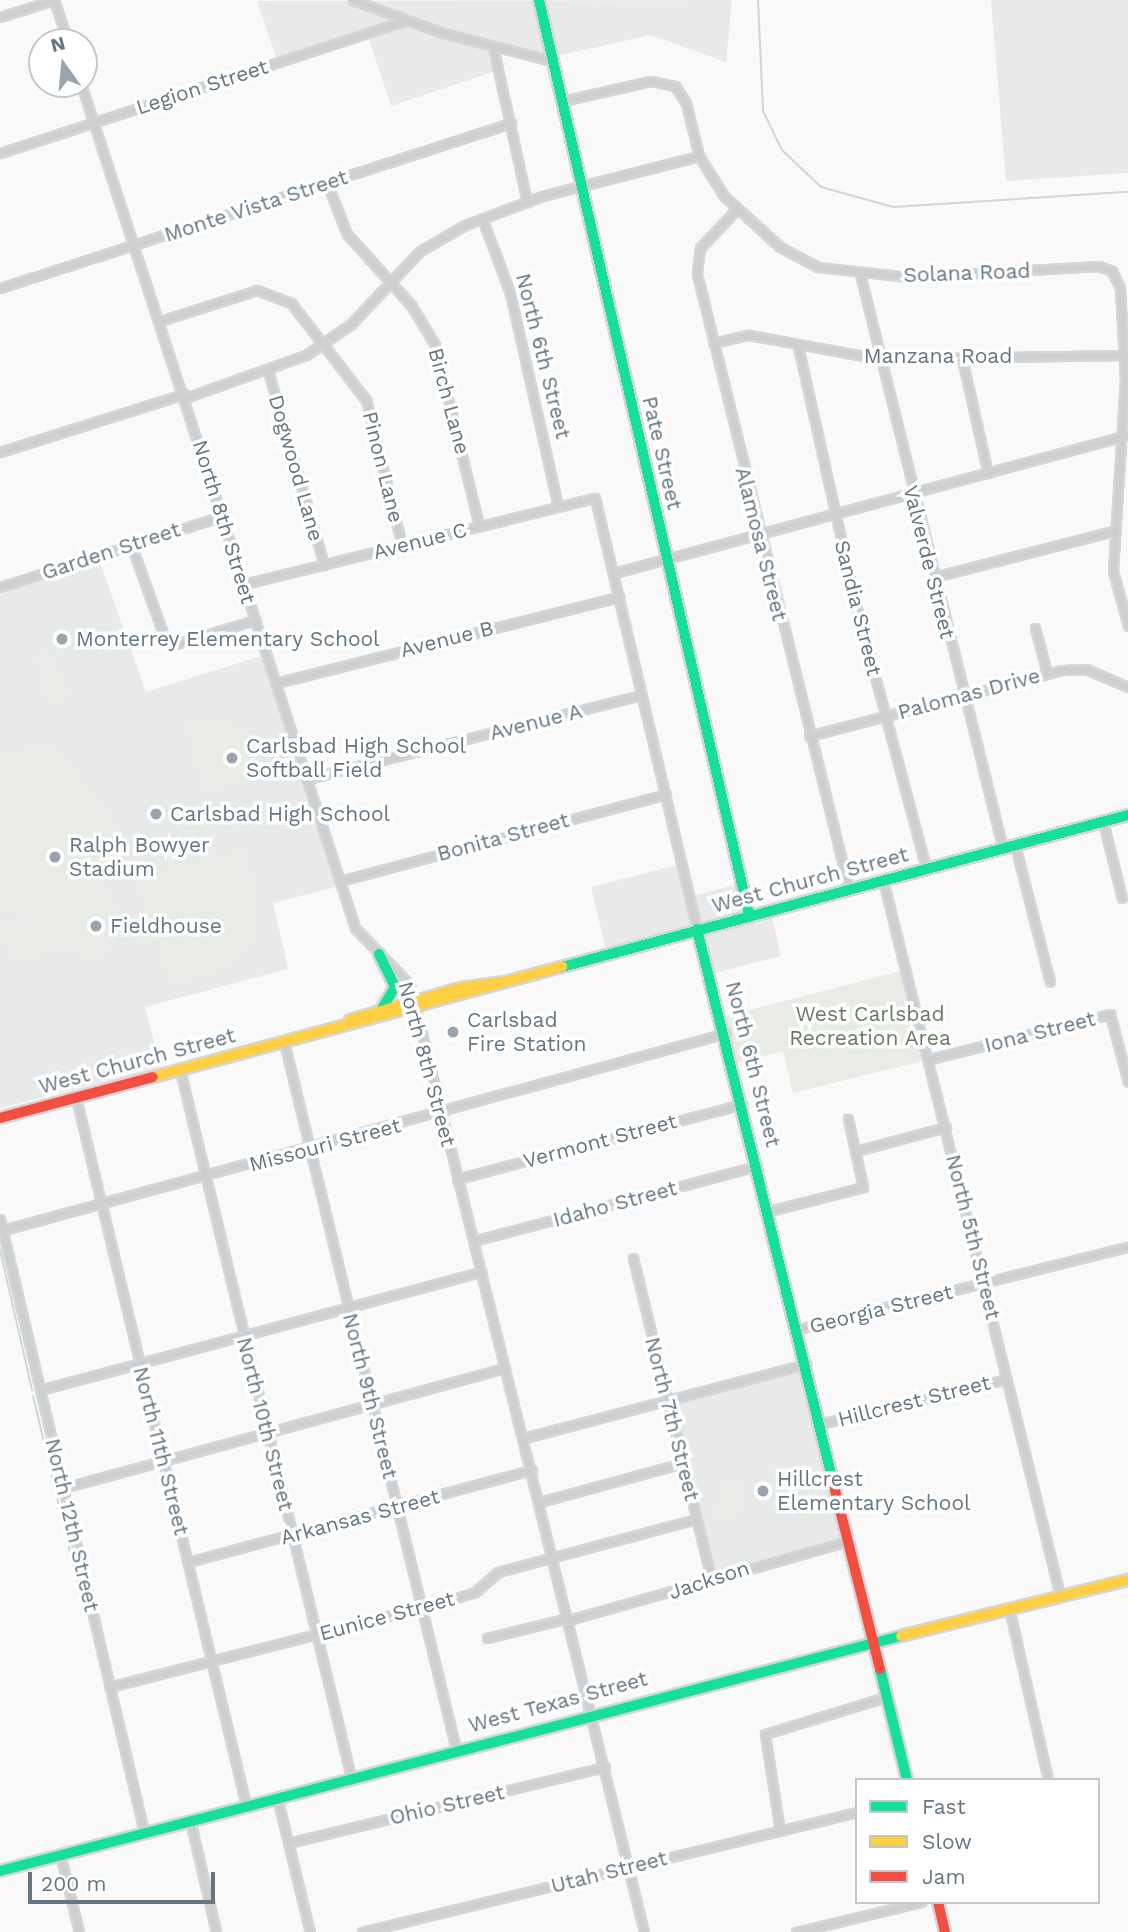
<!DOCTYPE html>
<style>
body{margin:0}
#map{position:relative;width:1128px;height:1932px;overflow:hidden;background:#f9f9f9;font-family:"Work Sans",sans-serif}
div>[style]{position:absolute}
.built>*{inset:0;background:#e8e9e9;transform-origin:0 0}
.green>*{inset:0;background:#e8ebe6}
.stream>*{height:2px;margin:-1px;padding:0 1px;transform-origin:1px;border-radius:1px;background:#ced6d9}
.roads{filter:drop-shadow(2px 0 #d5d6d7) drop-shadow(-2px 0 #d5d6d7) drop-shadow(0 2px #d5d6d7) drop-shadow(0 -2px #d5d6d7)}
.street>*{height:7px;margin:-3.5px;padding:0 3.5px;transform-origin:3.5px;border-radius:3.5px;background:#cecfd0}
.fast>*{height:10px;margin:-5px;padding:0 5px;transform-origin:5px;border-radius:5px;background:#16e098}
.slow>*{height:10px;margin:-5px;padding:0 5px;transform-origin:5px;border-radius:5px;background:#ffcf43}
.jam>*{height:10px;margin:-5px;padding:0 5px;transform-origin:5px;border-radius:5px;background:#f24e42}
.dots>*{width:19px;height:19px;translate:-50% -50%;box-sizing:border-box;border:4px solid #fff;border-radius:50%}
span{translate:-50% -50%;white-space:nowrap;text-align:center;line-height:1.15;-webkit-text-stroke:7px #fff;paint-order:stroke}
.street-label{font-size:21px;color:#657683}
.poi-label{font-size:21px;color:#657683}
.left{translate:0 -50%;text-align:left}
.park-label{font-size:21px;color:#687a64}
.legend{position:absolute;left:855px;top:1778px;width:245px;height:126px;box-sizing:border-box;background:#fff;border:2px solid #c1c8cd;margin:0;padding:9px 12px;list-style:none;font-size:21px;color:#657683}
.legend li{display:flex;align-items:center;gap:14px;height:35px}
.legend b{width:35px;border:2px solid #c1c8cd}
.north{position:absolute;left:28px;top:28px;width:70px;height:70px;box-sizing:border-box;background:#fff;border:2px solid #c1c8cd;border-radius:50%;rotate:345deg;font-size:19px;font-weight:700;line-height:28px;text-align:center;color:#657683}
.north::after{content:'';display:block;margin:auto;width:24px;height:32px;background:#99a4ac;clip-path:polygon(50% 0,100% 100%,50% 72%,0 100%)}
.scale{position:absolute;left:28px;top:1872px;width:187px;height:32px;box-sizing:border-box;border:4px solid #657683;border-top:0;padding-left:9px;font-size:21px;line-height:24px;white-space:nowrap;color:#657683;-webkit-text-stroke:5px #fff;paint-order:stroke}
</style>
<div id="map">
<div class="built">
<div style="clip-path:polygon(732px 0,726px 62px,651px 35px,552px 57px,494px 47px,499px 70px,391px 106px,367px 34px,278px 63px,257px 1px)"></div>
<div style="clip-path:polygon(991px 0,1128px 0,1128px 173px,1006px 181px)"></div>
<div style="clip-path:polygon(99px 560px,146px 692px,261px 656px,336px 887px,273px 903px,288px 969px,145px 1007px,161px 1068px,0 1108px,0 592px)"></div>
<div style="clip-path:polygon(681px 864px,689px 897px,742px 883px,749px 915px,770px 910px,781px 956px,711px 974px,697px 929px,607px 954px,591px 887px)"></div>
<div style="left:806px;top:1364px;width:182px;height:142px;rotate:77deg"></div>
</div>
<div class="green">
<div style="clip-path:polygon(47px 651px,70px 693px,54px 702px,48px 699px,37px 655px)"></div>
<div style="clip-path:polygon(216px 720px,246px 732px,272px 770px,211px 790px,204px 786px,188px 724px)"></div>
<div style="clip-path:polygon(51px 741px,117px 826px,103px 888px,134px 929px,89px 963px,76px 946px,13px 961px,9px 944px,0 947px,0 911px,5px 928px,36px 919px,0 908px,0 757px)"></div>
<div style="clip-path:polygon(244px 850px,258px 912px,251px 943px,225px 966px,171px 986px,140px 887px,150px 875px)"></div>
<div style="clip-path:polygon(905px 970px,930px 1059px,793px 1093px,783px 1051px,733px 1064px,722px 1017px)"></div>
<div style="clip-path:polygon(734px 1480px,742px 1485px,742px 1508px,734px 1516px,718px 1518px,714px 1504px,724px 1499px,725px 1484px)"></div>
</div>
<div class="stream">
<div style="left:758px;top:0;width:111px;rotate:87.4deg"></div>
<div style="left:763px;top:111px;width:43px;rotate:64deg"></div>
<div style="left:782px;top:150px;width:54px;rotate:43.5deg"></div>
<div style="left:821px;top:187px;width:75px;rotate:15.5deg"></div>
<div style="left:893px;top:207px;width:235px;rotate:-3.7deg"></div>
<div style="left:0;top:1250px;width:144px;rotate:77.1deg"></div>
<div style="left:33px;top:1396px;width:209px;rotate:76.7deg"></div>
</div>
<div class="roads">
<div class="street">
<div style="left:54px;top:0;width:44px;rotate:71.6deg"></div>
<div style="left:353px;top:0;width:93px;rotate:20.2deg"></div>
<div style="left:440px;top:32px;width:116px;rotate:14.5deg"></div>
<div style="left:0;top:17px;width:57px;rotate:-17.5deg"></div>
<div style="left:493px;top:47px;width:159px;rotate:77.6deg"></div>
<div style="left:81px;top:84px;width:887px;rotate:72.01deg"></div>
<div style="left:355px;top:928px;width:79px;rotate:46deg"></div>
<div style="left:410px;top:985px;width:975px;rotate:76.12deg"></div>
<div style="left:562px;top:101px;width:91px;rotate:-12.7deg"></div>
<div style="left:651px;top:81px;width:25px;rotate:12deg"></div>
<div style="left:675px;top:86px;width:20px;rotate:57deg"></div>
<div style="left:686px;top:103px;width:55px;rotate:76.2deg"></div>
<div style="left:699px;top:156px;width:47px;rotate:58deg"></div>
<div style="left:724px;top:196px;width:76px;rotate:42.3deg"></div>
<div style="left:780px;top:247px;width:43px;rotate:27.8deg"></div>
<div style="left:818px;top:267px;width:91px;rotate:6.3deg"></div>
<div style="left:908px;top:277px;width:191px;rotate:-3.3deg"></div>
<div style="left:1099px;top:266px;width:14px;rotate:21deg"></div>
<div style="left:1112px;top:271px;width:19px;rotate:65deg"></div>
<div style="left:1120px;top:288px;width:91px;rotate:86.9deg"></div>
<div style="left:1125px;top:379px;width:192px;rotate:93.6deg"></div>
<div style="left:1113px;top:571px;width:57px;rotate:74.7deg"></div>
<div style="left:0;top:153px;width:426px;rotate:-18.1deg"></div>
<div style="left:327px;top:183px;width:55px;rotate:68.6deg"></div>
<div style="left:347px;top:234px;width:96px;rotate:48deg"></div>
<div style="left:411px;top:305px;width:47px;rotate:59deg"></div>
<div style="left:435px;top:345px;width:186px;rotate:76.3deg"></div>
<div style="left:736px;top:210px;width:52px;rotate:133.5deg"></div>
<div style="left:700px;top:248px;width:26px;rotate:97deg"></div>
<div style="left:697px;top:274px;width:634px;rotate:76.12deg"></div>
<div style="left:482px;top:218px;width:80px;rotate:69.5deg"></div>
<div style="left:510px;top:293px;width:218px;rotate:77.3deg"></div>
<div style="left:860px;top:274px;width:593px;rotate:76.03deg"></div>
<div style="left:0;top:288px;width:537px;rotate:-17.9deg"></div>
<div style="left:160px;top:321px;width:102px;rotate:-17.7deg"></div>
<div style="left:257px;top:290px;width:36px;rotate:21deg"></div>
<div style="left:291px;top:303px;width:123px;rotate:52.3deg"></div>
<div style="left:366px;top:400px;width:149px;rotate:76.1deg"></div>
<div style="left:713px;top:343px;width:37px;rotate:-13deg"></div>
<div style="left:749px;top:335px;width:133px;rotate:10.4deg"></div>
<div style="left:880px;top:359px;width:244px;rotate:-0.9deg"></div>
<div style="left:798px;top:346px;width:265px;rotate:77.4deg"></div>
<div style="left:856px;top:605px;width:273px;rotate:75.1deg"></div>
<div style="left:962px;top:359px;width:117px;rotate:77.2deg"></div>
<div style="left:268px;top:371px;width:202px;rotate:73.9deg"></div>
<div style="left:185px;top:398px;width:128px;rotate:-19.6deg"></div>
<div style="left:306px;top:355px;width:55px;rotate:-34.6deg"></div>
<div style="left:351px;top:324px;width:100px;rotate:-46.6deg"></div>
<div style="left:420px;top:251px;width:52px;rotate:-30deg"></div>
<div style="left:465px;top:225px;width:82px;rotate:-20.6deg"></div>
<div style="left:542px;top:196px;width:162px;rotate:-14.3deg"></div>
<div style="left:0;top:452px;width:193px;rotate:-17.5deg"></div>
<div style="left:131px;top:544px;width:104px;rotate:70.3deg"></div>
<div style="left:166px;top:642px;width:10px;rotate:11deg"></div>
<div style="left:176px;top:644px;width:83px;rotate:-16.9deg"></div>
<div style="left:614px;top:573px;width:532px;rotate:-15.03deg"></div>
<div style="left:934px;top:577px;width:185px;rotate:-14.4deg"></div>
<div style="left:244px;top:584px;width:361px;rotate:-13.8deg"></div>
<div style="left:595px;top:498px;width:443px;rotate:76.7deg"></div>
<div style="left:0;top:587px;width:233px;rotate:-17.7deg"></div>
<div style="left:1035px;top:628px;width:47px;rotate:75.1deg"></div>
<div style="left:276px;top:683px;width:354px;rotate:-14.1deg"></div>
<div style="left:809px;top:736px;width:262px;rotate:-14.6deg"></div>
<div style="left:1063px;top:670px;width:23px;rotate:-2deg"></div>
<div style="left:1086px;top:669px;width:46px;rotate:23.2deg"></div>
<div style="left:307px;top:779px;width:345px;rotate:-14.1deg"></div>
<div style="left:1103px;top:822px;width:78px;rotate:76deg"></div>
<div style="left:1015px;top:845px;width:141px;rotate:75.7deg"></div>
<div style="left:883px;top:880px;width:737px;rotate:76.1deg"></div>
<div style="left:340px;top:881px;width:337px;rotate:-14.9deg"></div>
<div style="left:284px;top:1042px;width:728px;rotate:76.33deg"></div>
<div style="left:930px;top:1059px;width:186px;rotate:-14deg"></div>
<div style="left:1110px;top:1014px;width:70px;rotate:75.2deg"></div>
<div style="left:180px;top:1070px;width:727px;rotate:76.4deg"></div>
<div style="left:76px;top:1098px;width:727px;rotate:76.48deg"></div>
<div style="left:856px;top:1151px;width:93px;rotate:-14.9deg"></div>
<div style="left:457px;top:1179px;width:295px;rotate:-14.7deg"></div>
<div style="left:769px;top:1211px;width:97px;rotate:-14.3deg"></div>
<div style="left:863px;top:1187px;width:70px;rotate:-102.4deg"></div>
<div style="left:0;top:1219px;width:630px;rotate:76.78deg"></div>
<div style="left:3px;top:1230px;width:749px;rotate:-15.24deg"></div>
<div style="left:473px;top:1241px;width:294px;rotate:-14.8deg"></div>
<div style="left:633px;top:1258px;width:333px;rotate:76.3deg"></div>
<div style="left:798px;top:1329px;width:340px;rotate:-14deg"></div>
<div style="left:40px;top:1390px;width:457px;rotate:-15deg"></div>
<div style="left:820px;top:1424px;width:192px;rotate:-13.5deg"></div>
<div style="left:524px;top:1438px;width:292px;rotate:-14.7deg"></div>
<div style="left:63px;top:1488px;width:458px;rotate:-15.2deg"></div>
<div style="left:540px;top:1502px;width:148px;rotate:-15.3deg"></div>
<div style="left:188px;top:1562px;width:356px;rotate:-15deg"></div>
<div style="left:1009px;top:1608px;width:176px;rotate:77.2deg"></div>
<div style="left:569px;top:1620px;width:290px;rotate:-15.8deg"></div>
<div style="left:487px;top:1638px;width:83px;rotate:-13.9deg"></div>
<div style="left:109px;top:1687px;width:348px;rotate:-14.3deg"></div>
<div style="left:446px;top:1601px;width:30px;rotate:-17deg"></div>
<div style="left:475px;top:1592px;width:30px;rotate:-41deg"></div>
<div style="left:498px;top:1572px;width:205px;rotate:-15deg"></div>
<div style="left:277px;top:1797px;width:139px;rotate:76.3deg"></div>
<div style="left:190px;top:1820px;width:115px;rotate:76.9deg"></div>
<div style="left:780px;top:1831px;width:98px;rotate:-98.8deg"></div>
<div style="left:765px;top:1734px;width:127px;rotate:-17deg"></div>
<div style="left:288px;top:1843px;width:326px;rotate:-13.5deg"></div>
<div style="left:60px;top:1854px;width:80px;rotate:76.3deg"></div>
<div style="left:362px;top:1932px;width:509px;rotate:-13.63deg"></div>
<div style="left:796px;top:1932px;width:129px;rotate:-13.5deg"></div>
</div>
<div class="fast">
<div style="left:539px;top:0;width:939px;rotate:77.07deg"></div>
<div style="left:697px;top:929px;width:569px;rotate:76.18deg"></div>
<div style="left:379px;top:954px;width:37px;rotate:64deg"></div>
<div style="left:395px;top:987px;width:26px;rotate:121deg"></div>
<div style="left:562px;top:967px;width:586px;rotate:-15.03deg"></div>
<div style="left:880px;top:1669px;width:114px;rotate:76.3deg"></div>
<div style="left:0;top:1871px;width:931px;rotate:-14.62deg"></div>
</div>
<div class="slow">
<div style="left:350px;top:1020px;width:116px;rotate:-16.1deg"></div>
<div style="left:461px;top:988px;width:42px;rotate:-8.1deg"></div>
<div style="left:153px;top:1077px;width:424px;rotate:-15.1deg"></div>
<div style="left:901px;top:1636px;width:234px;rotate:-13.9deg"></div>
</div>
<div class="jam">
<div style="left:0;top:1118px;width:158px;rotate:-15deg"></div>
<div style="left:833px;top:1482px;width:193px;rotate:75.9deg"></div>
<div style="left:938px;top:1902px;width:31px;rotate:77deg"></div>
</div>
</div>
<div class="dots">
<div style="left:62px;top:639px;background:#99a4ac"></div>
<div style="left:232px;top:758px;background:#99a4ac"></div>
<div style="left:156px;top:814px;background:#99a4ac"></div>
<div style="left:55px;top:857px;background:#99a4ac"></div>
<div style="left:96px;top:926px;background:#99a4ac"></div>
<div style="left:453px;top:1032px;background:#99a4ac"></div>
<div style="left:763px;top:1491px;background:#99a4ac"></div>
</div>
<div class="street-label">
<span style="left:202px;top:87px;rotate:-18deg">Legion Street</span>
<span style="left:256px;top:206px;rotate:-18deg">Monte Vista Street</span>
<span style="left:967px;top:273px;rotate:-2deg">Solana Road</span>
<span style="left:543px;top:356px;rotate:76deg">North 6th Street</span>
<span style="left:938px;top:356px">Manzana Road</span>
<span style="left:449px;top:401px;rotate:75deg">Birch Lane</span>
<span style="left:662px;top:453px;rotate:77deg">Pate Street</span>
<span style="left:383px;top:467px;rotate:76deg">Pinon Lane</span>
<span style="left:296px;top:468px;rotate:74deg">Dogwood Lane</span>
<span style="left:224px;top:522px;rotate:73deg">North 8th Street</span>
<span style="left:420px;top:541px;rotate:-14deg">Avenue C</span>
<span style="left:761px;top:544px;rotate:76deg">Alamosa Street</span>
<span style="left:111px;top:551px;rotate:-18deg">Garden Street</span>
<span style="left:929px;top:562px;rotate:76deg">Valverde Street</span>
<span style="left:858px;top:608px;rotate:76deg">Sandia Street</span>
<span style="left:447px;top:639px;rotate:-14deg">Avenue B</span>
<span style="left:969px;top:694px;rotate:-15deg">Palomas Drive</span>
<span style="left:536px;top:722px;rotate:-14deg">Avenue A</span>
<span style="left:503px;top:837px;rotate:-15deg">Bonita Street</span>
<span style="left:810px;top:880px;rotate:-15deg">West Church Street</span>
<span style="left:1040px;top:1032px;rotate:-14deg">Iona Street</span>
<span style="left:137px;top:1061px;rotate:-15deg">West Church Street</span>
<span style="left:427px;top:1064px;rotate:75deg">North 8th Street</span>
<span style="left:753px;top:1064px;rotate:76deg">North 6th Street</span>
<span style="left:600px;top:1141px;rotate:-15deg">Vermont Street</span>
<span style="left:325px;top:1145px;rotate:-15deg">Missouri Street</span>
<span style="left:615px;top:1204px;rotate:-15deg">Idaho Street</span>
<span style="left:973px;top:1237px;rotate:76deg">North 5th Street</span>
<span style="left:881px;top:1309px;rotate:-14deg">Georgia Street</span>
<span style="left:370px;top:1396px;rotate:76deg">North 9th Street</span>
<span style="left:914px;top:1401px;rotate:-14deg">Hillcrest Street</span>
<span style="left:672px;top:1419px;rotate:76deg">North 7th Street</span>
<span style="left:265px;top:1424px;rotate:76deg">North 10th Street</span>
<span style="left:161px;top:1451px;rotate:76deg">North 11th Street</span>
<span style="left:360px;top:1517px;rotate:-15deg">Arkansas Street</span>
<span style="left:72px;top:1525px;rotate:77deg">North 12th Street</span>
<span style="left:709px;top:1580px;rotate:-18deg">Jackson</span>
<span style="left:387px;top:1616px;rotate:-15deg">Eunice Street</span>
<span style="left:558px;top:1702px;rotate:-15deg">West Texas Street</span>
<span style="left:447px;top:1805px;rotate:-13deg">Ohio Street</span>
<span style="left:609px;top:1872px;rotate:-14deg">Utah Street</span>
</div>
<div class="poi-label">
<span class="left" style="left:76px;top:639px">Monterrey Elementary School</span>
<span class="left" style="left:246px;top:758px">Carlsbad High School<br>Softball Field</span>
<span class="left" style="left:170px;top:814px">Carlsbad High School</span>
<span class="left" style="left:69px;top:857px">Ralph Bowyer<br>Stadium</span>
<span class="left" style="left:110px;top:926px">Fieldhouse</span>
<span class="left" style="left:467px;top:1032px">Carlsbad<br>Fire Station</span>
<span class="left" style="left:777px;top:1491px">Hillcrest<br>Elementary School</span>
</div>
<div class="park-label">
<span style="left:870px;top:1026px">West Carlsbad<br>Recreation Area</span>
</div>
<ul class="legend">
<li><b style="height:9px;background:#16e098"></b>Fast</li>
<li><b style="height:9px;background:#ffcf43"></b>Slow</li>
<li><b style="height:9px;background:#f24e42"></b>Jam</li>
</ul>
<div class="north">N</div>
<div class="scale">200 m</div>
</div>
